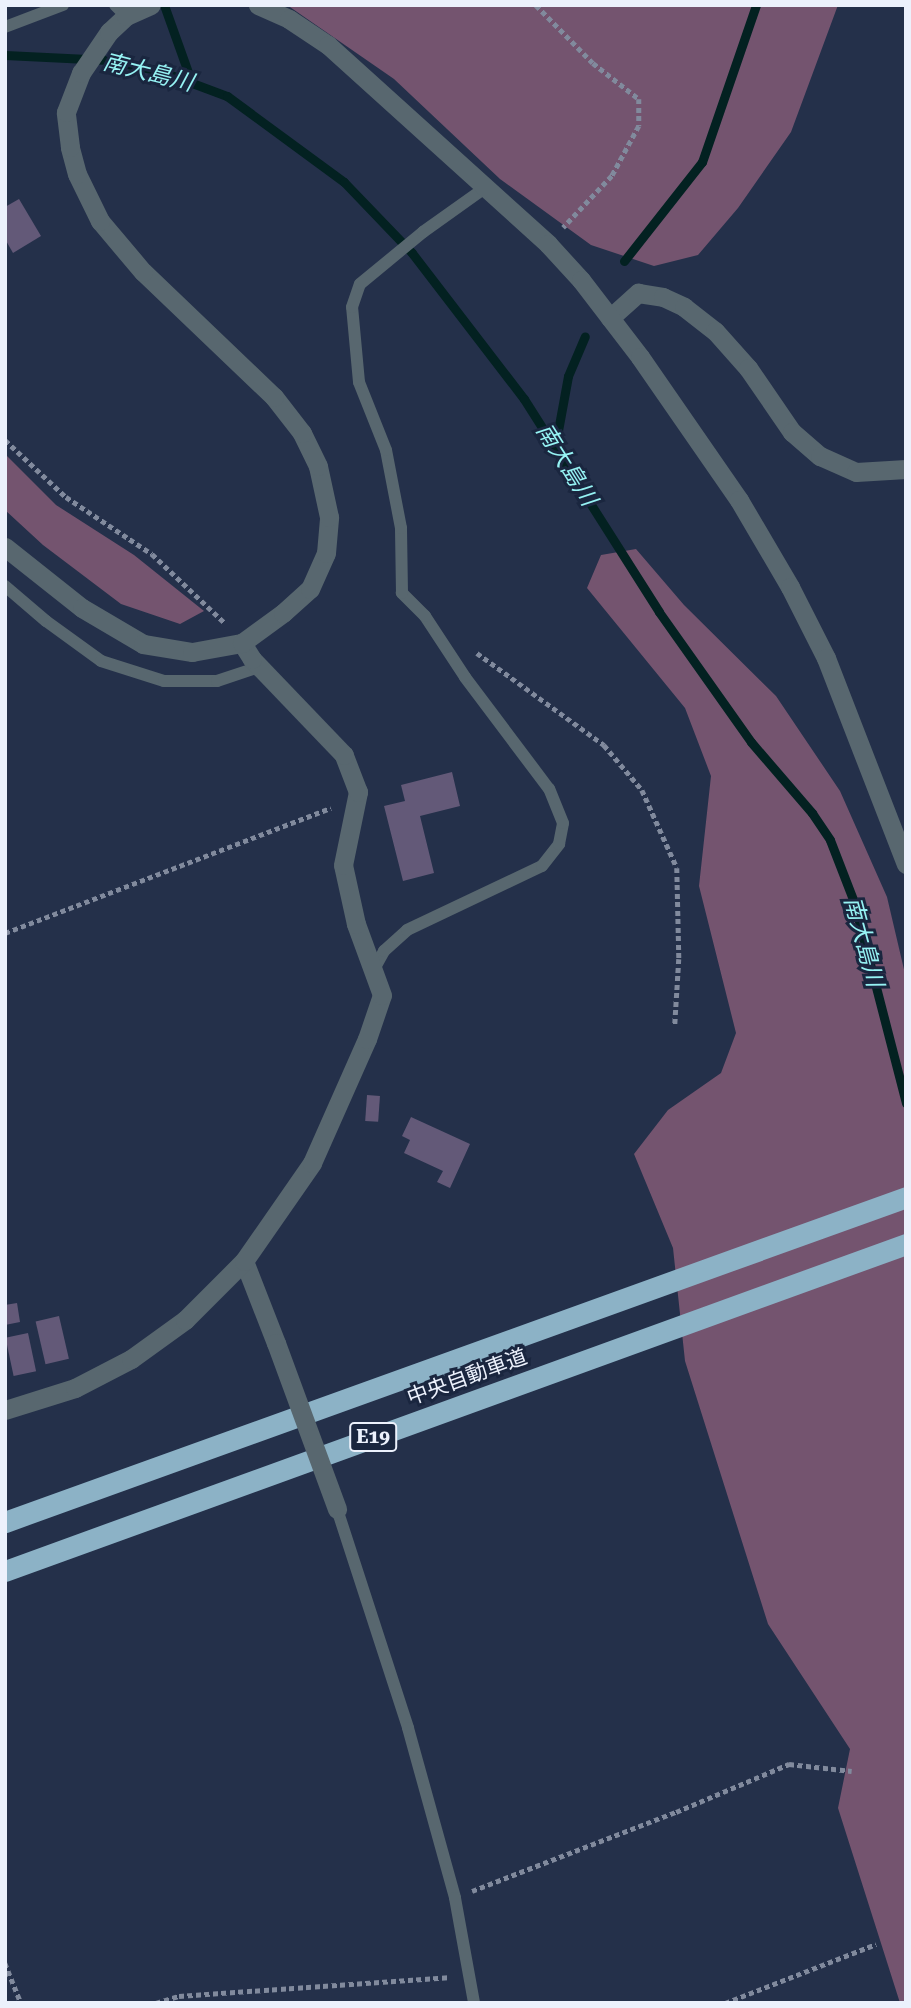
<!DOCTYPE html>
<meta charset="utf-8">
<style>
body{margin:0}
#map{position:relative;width:911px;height:2008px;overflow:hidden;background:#24304a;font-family:"Roboto Serif","Noto Sans JP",serif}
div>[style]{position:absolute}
.forest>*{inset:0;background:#74546f}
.stream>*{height:9px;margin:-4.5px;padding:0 4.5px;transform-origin:4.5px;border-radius:4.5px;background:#032121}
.building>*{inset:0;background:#635978;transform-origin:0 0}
.path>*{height:4.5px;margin-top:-2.25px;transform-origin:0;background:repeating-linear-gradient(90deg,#818a9d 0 5px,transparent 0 8.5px)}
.service>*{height:12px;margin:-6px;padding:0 6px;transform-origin:6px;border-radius:6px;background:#58676f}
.minor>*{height:19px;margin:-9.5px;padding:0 9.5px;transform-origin:9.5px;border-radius:9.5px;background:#58676f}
.tertiary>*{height:19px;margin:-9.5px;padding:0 9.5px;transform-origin:9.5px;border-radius:9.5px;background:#58676f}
.motorway>*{height:21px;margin:-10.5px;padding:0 10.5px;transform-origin:10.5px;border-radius:10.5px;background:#8cb2c6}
.minor-bridge>*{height:19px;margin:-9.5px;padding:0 9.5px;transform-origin:9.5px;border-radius:9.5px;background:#58676f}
span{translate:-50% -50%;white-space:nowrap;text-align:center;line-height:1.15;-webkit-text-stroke:6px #1a263f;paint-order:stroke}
.shield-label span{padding:2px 5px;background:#1a263f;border:2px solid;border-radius:5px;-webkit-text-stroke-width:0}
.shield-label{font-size:19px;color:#ecf1fc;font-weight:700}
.street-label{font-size:21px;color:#ecf1fc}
.water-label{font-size:23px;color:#96f3f4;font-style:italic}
.frame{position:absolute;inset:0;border:7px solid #ecf1fc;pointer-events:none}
</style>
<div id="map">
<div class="forest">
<div style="clip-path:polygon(287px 5px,838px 5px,791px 132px,738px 208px,698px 255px,654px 266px,591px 245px,500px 179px,394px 79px)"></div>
<div style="clip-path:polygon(5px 454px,56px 505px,134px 555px,204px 611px,180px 624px,121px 604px,43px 545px,5px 510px)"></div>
<div style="clip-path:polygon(636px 549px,684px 605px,776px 696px,840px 791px,887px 897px,906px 978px,906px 2003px,900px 2003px,838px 1808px,850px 1749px,768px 1624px,685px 1361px,673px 1248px,634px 1154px,668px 1110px,721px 1073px,736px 1033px,699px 886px,711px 776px,685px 708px,587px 588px,601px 555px)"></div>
</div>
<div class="stream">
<div style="left:164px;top:5px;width:83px;rotate:70.3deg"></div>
<div style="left:5px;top:55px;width:103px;rotate:2.8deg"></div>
<div style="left:108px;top:60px;width:53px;rotate:11.9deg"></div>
<div style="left:160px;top:71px;width:72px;rotate:20.5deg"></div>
<div style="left:227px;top:96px;width:145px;rotate:36.3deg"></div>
<div style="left:344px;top:182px;width:98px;rotate:46.2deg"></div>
<div style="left:412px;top:253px;width:184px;rotate:52.5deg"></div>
<div style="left:524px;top:399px;width:252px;rotate:57.6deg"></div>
<div style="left:659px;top:612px;width:159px;rotate:54.7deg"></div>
<div style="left:751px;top:742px;width:94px;rotate:49.3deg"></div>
<div style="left:812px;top:813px;width:32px;rotate:56deg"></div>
<div style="left:830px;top:840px;width:66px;rotate:68.8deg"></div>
<div style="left:854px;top:902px;width:208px;rotate:75.5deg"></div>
<div style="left:624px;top:261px;width:126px;rotate:-51.8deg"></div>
<div style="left:702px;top:162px;width:166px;rotate:-71deg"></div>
<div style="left:555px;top:447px;width:72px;rotate:-79.6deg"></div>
<div style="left:568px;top:376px;width:43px;rotate:-67deg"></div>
</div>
<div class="building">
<div style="clip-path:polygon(19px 199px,41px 236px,13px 253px,5px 239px,5px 207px)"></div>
<div style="clip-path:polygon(452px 772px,460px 806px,420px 816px,434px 873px,403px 881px,384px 806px,405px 801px,401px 785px)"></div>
<div style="left:367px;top:1095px;width:13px;height:26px;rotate:4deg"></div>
<div style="clip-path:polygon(411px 1117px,470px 1144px,450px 1188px,437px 1182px,443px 1171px,404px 1153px,410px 1140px,402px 1136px)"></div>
<div style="clip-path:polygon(17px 1303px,20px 1322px,5px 1325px,5px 1305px)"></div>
<div style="left:59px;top:1316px;width:44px;height:24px;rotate:77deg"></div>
<div style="left:28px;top:1333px;width:39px;height:23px;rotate:78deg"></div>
</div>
<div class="path">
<div style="left:536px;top:5px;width:81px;rotate:45.5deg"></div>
<div style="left:593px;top:63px;width:58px;rotate:38deg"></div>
<div style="left:639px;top:99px;width:27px;rotate:90deg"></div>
<div style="left:639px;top:126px;width:57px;rotate:118.4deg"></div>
<div style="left:612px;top:176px;width:71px;rotate:133.3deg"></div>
<div style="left:5px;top:440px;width:83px;rotate:43.1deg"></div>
<div style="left:66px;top:497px;width:103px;rotate:33.5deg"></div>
<div style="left:152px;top:554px;width:99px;rotate:43.4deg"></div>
<div style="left:477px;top:653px;width:157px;rotate:35.9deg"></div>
<div style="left:604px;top:745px;width:59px;rotate:49.8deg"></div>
<div style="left:642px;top:790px;width:85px;rotate:65.8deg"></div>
<div style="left:677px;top:868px;width:91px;rotate:88.7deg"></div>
<div style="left:679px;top:959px;width:65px;rotate:93.5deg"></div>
<div style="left:5px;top:933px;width:349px;rotate:-21deg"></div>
<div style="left:472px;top:1891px;width:219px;rotate:-21.2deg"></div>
<div style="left:676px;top:1812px;width:123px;rotate:-23deg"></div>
<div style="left:789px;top:1764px;width:63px;rotate:6.3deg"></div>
<div style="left:5px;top:1963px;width:43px;rotate:68.2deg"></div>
<div style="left:156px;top:2003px;width:24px;rotate:-17deg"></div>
<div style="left:179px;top:1996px;width:270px;rotate:-4deg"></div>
<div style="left:725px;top:2003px;width:162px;rotate:-21.3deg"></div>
</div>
<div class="service">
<div style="left:115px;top:5px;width:16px;rotate:45deg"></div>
<div style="left:5px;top:27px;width:62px;rotate:-20.8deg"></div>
<div style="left:5px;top:586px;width:54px;rotate:40.5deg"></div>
<div style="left:46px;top:621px;width:68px;rotate:36deg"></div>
<div style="left:101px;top:661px;width:66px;rotate:17.6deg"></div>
<div style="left:164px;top:681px;width:53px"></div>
<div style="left:217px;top:681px;width:44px;rotate:-18.4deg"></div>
<div style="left:373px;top:971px;width:23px;rotate:-61deg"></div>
<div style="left:384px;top:951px;width:31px;rotate:-42deg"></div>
<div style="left:407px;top:930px;width:149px;rotate:-25.4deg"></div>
<div style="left:542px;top:866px;width:28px;rotate:-52deg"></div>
<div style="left:559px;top:844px;width:21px;rotate:-79deg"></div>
<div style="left:563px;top:823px;width:37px;rotate:-112deg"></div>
<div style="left:549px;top:789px;width:140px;rotate:-126.9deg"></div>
<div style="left:465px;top:677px;width:73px;rotate:-123.3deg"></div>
<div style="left:425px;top:616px;width:33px;rotate:-135deg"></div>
<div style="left:402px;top:593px;width:65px;rotate:-90.9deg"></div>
<div style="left:401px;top:528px;width:79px;rotate:-100.9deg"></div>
<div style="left:386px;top:450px;width:73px;rotate:-111.7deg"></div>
<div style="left:359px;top:382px;width:75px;rotate:-95.3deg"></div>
<div style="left:352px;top:307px;width:24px;rotate:-71deg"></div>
<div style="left:360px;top:284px;width:82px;rotate:-39.5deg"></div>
<div style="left:423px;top:232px;width:76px;rotate:-35.4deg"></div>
<div style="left:337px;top:1509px;width:230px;rotate:72deg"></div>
<div style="left:408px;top:1728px;width:176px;rotate:74.5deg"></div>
<div style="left:455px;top:1898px;width:107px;rotate:79.7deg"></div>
</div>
<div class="minor">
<div style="left:610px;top:318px;width:38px;rotate:-42deg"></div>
<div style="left:638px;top:293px;width:25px;rotate:9deg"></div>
<div style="left:663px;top:297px;width:23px;rotate:25deg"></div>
<div style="left:684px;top:307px;width:39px;rotate:38deg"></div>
<div style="left:715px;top:331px;width:50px;rotate:48.3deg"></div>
<div style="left:748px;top:368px;width:78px;rotate:55.5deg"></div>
<div style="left:792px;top:432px;width:37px;rotate:41deg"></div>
<div style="left:820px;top:456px;width:39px;rotate:24deg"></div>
<div style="left:856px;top:472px;width:50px;rotate:-3.4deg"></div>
<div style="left:244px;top:1261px;width:88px;rotate:68.7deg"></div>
<div style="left:5px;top:1410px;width:73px;rotate:-17.4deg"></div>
<div style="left:75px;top:1388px;width:63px;rotate:-27.4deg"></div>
<div style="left:131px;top:1359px;width:67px;rotate:-35.8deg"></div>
<div style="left:185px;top:1320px;width:83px;rotate:-45deg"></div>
<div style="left:244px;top:1261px;width:119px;rotate:-55.2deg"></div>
<div style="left:312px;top:1163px;width:136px;rotate:-66.1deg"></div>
<div style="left:367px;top:1039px;width:46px;rotate:-71.2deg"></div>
<div style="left:382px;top:995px;width:76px;rotate:-110.1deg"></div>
<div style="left:356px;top:924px;width:60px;rotate:-102.4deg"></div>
<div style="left:343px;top:865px;width:75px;rotate:-78.4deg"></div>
<div style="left:358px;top:792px;width:40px;rotate:-111deg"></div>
<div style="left:344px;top:755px;width:133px;rotate:-133.8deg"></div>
<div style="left:252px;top:659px;width:19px;rotate:-122deg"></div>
</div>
<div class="tertiary">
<div style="left:258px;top:5px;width:34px;rotate:24deg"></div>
<div style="left:289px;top:19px;width:47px;rotate:33.7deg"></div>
<div style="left:328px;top:45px;width:297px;rotate:42.1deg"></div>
<div style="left:548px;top:244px;width:49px;rotate:47.5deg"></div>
<div style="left:581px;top:280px;width:97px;rotate:52.5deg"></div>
<div style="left:640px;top:357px;width:174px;rotate:55.3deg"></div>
<div style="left:739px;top:500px;width:101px;rotate:59.6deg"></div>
<div style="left:790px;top:587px;width:80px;rotate:63.1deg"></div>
<div style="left:826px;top:658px;width:221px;rotate:68.8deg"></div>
<div style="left:5px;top:547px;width:98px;rotate:38.4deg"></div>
<div style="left:82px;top:608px;width:71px;rotate:30.5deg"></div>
<div style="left:143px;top:644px;width:50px;rotate:9.3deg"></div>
<div style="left:192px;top:652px;width:51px;rotate:-10.2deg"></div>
<div style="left:242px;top:643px;width:51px;rotate:-36.2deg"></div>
<div style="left:283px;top:613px;width:36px;rotate:-42deg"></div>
<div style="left:310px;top:589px;width:39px;rotate:-66deg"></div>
<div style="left:326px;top:553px;width:36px;rotate:-85deg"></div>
<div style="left:329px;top:517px;width:52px;rotate:-102.2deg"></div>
<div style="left:318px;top:466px;width:37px;rotate:-116deg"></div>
<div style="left:302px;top:433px;width:46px;rotate:-127.9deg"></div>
<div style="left:274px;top:397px;width:181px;rotate:-136.3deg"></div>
<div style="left:143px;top:272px;width:67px;rotate:-130.1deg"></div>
<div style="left:100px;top:221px;width:52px;rotate:-116.1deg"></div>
<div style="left:77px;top:174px;width:28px;rotate:-105deg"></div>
<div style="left:70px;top:147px;width:35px;rotate:-97deg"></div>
<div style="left:66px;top:112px;width:42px;rotate:-69deg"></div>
<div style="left:81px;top:73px;width:50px;rotate:-55.7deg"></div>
<div style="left:109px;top:32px;width:23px;rotate:-43deg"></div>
<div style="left:126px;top:16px;width:27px;rotate:-24deg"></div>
</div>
<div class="motorway">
<div style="left:5px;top:1522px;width:958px;rotate:-19.83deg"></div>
<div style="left:5px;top:1571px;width:959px;rotate:-19.95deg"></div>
</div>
<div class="minor-bridge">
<div style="left:276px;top:1343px;width:177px;rotate:69.8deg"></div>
</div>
<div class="shield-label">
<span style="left:373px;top:1437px">E19</span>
</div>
<div class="street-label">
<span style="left:467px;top:1377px;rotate:-20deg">中央自動車道</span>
</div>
<div class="water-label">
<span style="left:148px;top:73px;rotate:14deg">南大島川</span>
<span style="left:566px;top:465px;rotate:58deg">南大島川</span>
<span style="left:863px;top:942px;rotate:75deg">南大島川</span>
</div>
<div class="frame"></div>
</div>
